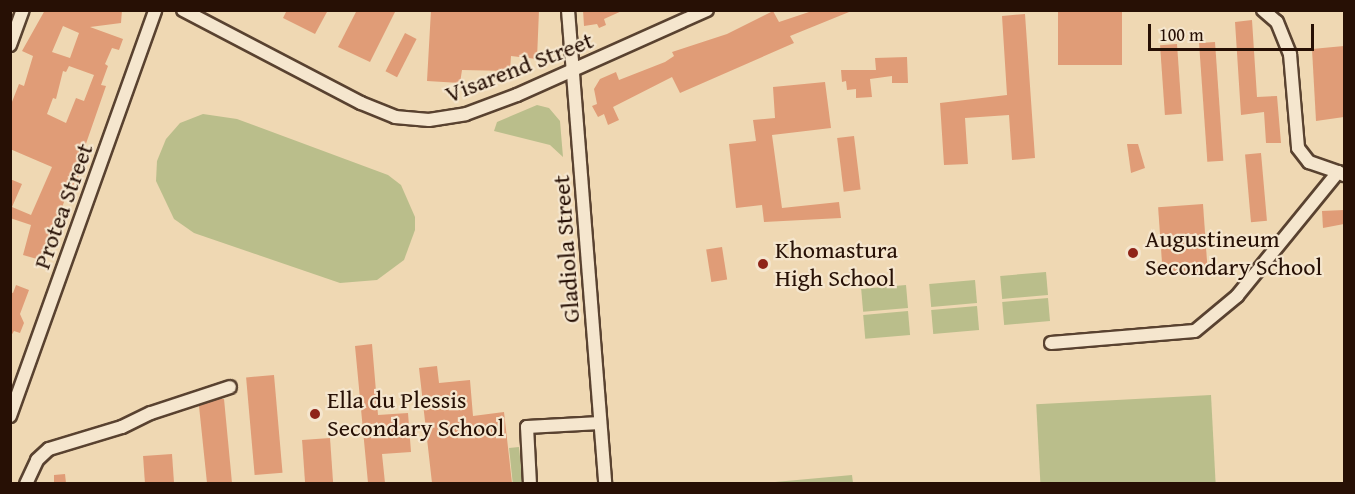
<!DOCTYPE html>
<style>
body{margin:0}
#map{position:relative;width:1355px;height:494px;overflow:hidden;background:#efd8b3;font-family:"Gentium Book Plus",serif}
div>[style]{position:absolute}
.green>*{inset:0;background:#babe8b;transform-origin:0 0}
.building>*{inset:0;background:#e09c77;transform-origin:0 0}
.roads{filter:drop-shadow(2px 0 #594230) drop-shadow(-2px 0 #594230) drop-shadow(0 2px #594230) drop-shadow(0 -2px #594230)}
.minor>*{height:12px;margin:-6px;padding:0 6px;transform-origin:6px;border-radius:6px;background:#f5e6ce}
.dots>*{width:16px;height:16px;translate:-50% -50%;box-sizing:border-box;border:3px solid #f5e6ce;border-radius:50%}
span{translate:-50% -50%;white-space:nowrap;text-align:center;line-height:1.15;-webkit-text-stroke:4.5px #f5e6ce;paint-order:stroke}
.street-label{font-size:24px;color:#271005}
.poi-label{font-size:24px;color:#271005}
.left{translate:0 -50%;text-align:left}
.frame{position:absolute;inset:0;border:12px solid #271005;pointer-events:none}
.scale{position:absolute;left:1148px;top:24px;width:166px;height:27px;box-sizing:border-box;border:3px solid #271005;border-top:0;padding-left:8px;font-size:18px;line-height:21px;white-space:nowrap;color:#271005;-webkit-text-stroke:4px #f5e6ce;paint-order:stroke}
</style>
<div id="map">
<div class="green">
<div style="clip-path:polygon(537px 105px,549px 108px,560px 121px,563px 157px,550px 145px,494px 131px,497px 122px)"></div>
<div style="clip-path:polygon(203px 114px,237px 119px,388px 175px,401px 185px,415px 217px,415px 230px,404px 260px,377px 280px,340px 283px,194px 233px,174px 219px,156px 181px,157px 161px,166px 139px,180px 123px)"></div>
<div style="left:1046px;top:272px;width:23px;height:46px;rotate:85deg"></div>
<div style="left:975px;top:280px;width:23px;height:46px;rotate:85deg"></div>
<div style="left:906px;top:285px;width:23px;height:45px;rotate:85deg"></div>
<div style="left:1048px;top:298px;width:23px;height:46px;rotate:85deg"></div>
<div style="left:977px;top:306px;width:24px;height:46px;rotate:85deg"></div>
<div style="left:908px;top:311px;width:24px;height:45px;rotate:85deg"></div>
<div style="left:1211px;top:395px;width:88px;height:175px;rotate:87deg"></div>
<div style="left:519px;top:447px;width:36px;height:10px;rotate:84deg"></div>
<div style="clip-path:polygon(852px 475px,853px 483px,764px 483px)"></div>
</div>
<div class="building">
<div style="clip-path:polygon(evenodd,45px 10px,122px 10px,121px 23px,90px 27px,123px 39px,119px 50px,112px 48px,105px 64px,108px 66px,101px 85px,106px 86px,81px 158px,78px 179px,67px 193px,44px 261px,23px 255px,31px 225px,10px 218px,10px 179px,22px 184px,12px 207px,31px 215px,52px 167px,10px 149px,10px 107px,19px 84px,24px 86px,33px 56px,22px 51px,45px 10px,63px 26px,79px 33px,70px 58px,52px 52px,63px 26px,45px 10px,69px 66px,94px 75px,84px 101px,76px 98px,66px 123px,47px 114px,53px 98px,56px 99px,63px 71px,66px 72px,69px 66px)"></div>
<div style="clip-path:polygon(287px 10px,328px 10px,315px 34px,283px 18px)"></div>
<div style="clip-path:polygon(357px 10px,396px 10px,370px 62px,338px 47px)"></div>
<div style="clip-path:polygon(431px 10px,539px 10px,537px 59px,511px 56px,510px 71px,462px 70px,460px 83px,427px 81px)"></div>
<div style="clip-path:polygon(583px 10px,624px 10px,604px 19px,606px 25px,599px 28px,597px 24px,584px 26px)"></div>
<div style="clip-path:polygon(815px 10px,854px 10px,790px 36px,794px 43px,680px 93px,672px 77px,613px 107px,619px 120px,608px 125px,604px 114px,598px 117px,592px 106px,597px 104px,594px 89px,600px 79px,616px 72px,619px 80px,665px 62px,674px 56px,672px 52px,727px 34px,773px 11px,779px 22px)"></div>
<div style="left:1058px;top:10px;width:64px;height:55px"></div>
<div style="clip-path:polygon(1025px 14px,1035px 158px,1012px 160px,1009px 115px,965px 118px,968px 164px,944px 165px,940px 103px,1007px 95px,1002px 16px)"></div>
<div style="clip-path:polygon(1252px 20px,1257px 97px,1277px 96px,1281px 143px,1266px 143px,1264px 112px,1241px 115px,1235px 22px)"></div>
<div style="left:405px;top:33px;width:13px;height:43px;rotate:27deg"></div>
<div style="left:1215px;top:42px;width:119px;height:16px;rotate:86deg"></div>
<div style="left:1177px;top:44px;width:70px;height:17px;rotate:86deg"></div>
<div style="clip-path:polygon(1344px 46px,1344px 117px,1316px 121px,1312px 49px)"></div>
<div style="clip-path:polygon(907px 57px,908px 83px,892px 83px,892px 76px,870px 79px,872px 97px,856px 98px,856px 89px,847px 90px,846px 81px,842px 82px,841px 70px,876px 70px,875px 58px)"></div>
<div style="clip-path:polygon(825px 82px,831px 128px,772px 135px,782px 208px,839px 202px,841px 218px,764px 222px,762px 205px,736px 208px,729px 144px,756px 141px,753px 120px,775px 118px,773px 87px)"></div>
<div style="left:854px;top:136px;width:54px;height:17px;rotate:83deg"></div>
<div style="clip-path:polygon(1127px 144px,1138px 144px,1145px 168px,1131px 173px)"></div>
<div style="left:1261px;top:153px;width:68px;height:16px;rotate:85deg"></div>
<div style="left:1203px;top:204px;width:68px;height:45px;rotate:86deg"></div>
<div style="clip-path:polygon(1344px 210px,1344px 224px,1323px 228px,1322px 211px)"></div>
<div style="left:722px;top:247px;width:33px;height:16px;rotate:81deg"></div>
<div style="clip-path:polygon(16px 285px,29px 290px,20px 314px,24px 323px,20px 333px,14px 331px,11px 336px,10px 292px,13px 293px)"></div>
<div style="clip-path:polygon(372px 344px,378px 415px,408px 413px,411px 452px,382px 454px,385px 483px,368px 483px,355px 346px)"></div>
<div style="clip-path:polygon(437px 366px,439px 383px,470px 380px,473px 416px,504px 412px,512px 483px,432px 483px,419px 368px)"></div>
<div style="left:274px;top:375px;width:98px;height:28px;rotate:85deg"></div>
<div style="clip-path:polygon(218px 399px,224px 399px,232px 483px,207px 483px,199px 406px)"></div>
<div style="left:330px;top:438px;width:45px;height:28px;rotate:86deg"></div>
<div style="left:172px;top:454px;width:29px;height:29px;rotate:86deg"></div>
<div style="clip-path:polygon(65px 474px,66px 483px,54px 483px,54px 475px)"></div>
</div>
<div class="roads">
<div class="minor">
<div style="left:183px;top:10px;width:201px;rotate:27.6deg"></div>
<div style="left:361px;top:103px;width:37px;rotate:22deg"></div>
<div style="left:395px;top:117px;width:34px;rotate:5deg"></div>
<div style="left:429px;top:120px;width:37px;rotate:-9deg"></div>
<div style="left:466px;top:114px;width:54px;rotate:-20.4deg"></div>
<div style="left:517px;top:95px;width:208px;rotate:-24.1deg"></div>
<div style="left:568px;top:10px;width:475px;rotate:85.5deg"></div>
<div style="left:1263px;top:10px;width:18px;rotate:41deg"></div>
<div style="left:1277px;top:22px;width:35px;rotate:68deg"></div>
<div style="left:1290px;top:54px;width:94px;rotate:85.1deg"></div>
<div style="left:1298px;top:148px;width:18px;rotate:52deg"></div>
<div style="left:1309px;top:162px;width:31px;rotate:19deg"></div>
<div style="left:10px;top:45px;width:37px;rotate:-70deg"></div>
<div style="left:1051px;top:343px;width:144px;rotate:-4.8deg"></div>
<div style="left:1195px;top:331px;width:55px;rotate:-39.8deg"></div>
<div style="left:1237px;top:296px;width:160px;rotate:-50.8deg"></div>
<div style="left:1338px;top:172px;width:7px;rotate:27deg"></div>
<div style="left:10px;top:416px;width:431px;rotate:-70.3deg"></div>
<div style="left:26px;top:484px;width:26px;rotate:-65deg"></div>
<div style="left:37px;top:460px;width:16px;rotate:-43deg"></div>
<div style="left:49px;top:449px;width:76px;rotate:-16.8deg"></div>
<div style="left:122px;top:427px;width:32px;rotate:-26deg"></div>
<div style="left:151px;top:413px;width:83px;rotate:-18.2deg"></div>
<div style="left:530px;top:484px;width:57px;rotate:-93deg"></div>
<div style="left:527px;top:427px;width:73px;rotate:-3.1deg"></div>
</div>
</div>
<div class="dots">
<div style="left:1133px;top:253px;background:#8f2418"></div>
<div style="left:763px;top:264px;background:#8f2418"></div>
<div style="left:315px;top:414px;background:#8f2418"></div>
</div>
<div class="street-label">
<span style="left:519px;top:67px;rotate:-21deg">Visarend Street</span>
<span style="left:63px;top:206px;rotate:-70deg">Protea Street</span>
<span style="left:566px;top:249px;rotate:-94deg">Gladiola Street</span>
</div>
<div class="poi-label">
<span class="left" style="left:1145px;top:253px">Augustineum<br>Secondary School</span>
<span class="left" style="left:775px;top:264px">Khomastura<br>High School</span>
<span class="left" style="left:327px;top:414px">Ella du Plessis<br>Secondary School</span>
</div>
<div class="frame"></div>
<div class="scale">100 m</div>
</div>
